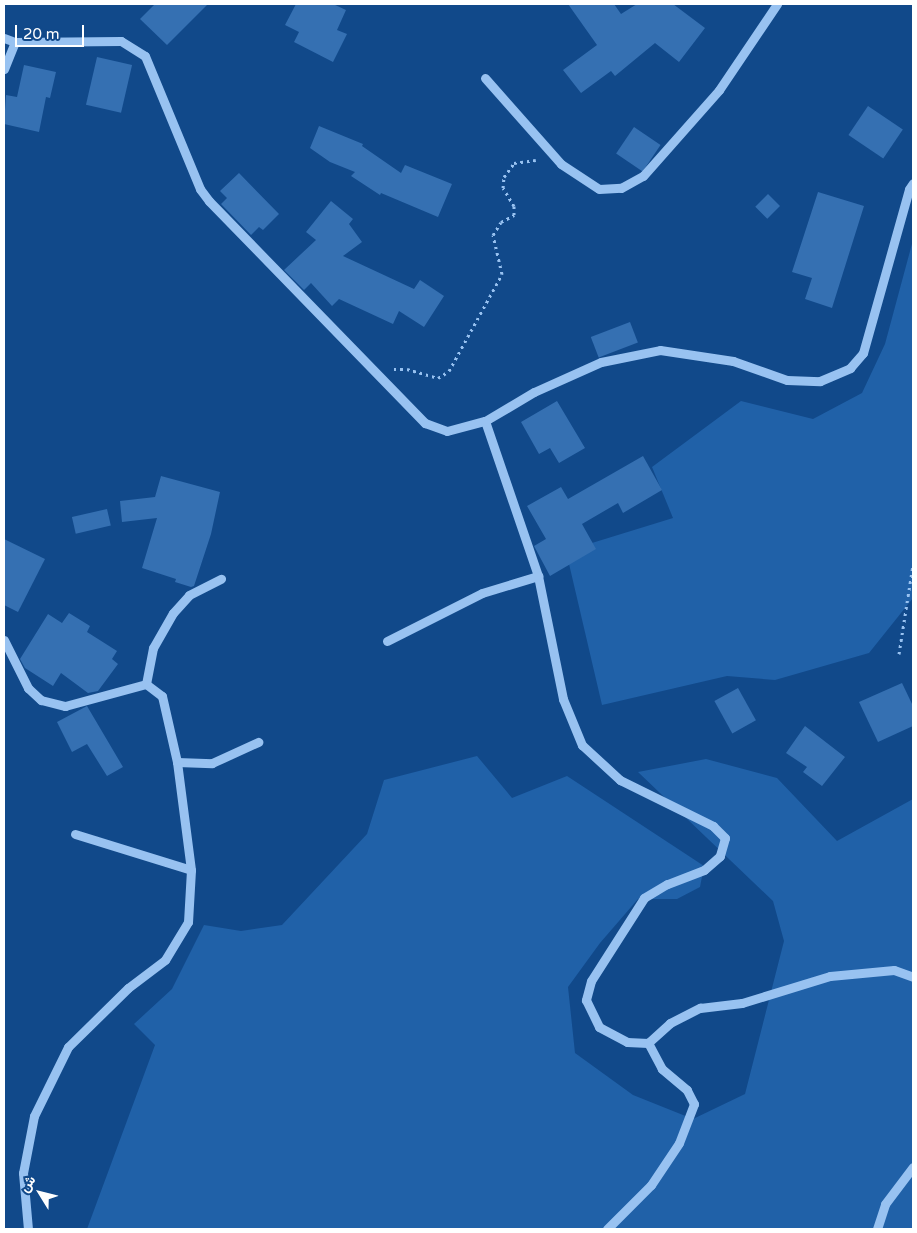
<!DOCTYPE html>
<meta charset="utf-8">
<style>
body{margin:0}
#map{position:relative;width:917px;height:1233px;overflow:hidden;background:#11498a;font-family:"Varela Round",Vazirmatn,sans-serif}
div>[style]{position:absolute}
.green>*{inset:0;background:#2061a8}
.building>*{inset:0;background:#3570b2;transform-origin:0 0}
.path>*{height:3px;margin-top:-1.5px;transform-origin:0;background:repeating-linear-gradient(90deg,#98c2f1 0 2.5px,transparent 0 6.5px)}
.minor>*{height:9px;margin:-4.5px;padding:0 4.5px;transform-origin:4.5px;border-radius:4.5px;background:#98c2f1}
span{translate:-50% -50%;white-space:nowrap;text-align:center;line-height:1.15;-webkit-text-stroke:4.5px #11498a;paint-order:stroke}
.frame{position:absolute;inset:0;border:5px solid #fff;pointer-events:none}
.north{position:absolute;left:15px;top:1168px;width:50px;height:50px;-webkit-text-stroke:4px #11498a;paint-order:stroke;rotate:306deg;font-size:14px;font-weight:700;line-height:20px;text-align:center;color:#fff}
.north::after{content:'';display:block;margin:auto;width:18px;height:22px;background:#fff;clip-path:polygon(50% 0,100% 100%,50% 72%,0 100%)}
.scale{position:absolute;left:15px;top:25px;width:69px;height:22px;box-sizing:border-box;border:2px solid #fff;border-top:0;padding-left:6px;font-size:15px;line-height:18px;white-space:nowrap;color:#fff;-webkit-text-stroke:4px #11498a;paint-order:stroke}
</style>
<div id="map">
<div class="green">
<div style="clip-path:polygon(913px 240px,913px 598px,869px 653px,775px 680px,727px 676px,602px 705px,566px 551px,673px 518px,652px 467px,741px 401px,813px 419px,862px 393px,885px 344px)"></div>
<div style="clip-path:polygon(477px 756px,512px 798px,567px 776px,704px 866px,700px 887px,677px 899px,638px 899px,600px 943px,568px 987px,575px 1053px,633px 1095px,693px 1119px,745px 1094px,784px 941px,773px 901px,638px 772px,706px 759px,777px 778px,837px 841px,913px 799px,913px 1229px,87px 1229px,155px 1045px,134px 1024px,172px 989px,204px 925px,241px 931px,282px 925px,367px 834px,384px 780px)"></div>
</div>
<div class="building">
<div style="clip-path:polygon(155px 4px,208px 4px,167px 45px,140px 19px)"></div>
<div style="clip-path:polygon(296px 4px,333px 4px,346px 10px,337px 30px,347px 34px,333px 62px,294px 42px,299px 32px,285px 25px)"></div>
<div style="clip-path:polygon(568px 4px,614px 4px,621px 14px,637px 4px,673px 4px,705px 28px,679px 62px,655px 43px,615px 76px,611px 71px,581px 93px,563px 70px,597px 45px)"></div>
<div style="left:97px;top:57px;width:36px;height:49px;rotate:13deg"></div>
<div style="clip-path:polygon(24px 65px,56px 72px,50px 98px,46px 97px,39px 132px,4px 124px,6px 95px,17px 97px)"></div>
<div style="left:868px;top:106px;width:42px;height:35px;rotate:34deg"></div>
<div style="clip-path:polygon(319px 126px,363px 144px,362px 146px,401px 173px,405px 165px,452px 184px,438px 217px,381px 193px,380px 195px,351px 176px,355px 172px,330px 162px,310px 148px)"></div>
<div style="left:634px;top:127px;width:32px;height:32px;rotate:34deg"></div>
<div style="clip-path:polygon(239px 173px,279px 214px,263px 230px,259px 227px,251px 235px,221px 204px,227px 198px,220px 191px)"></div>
<div style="clip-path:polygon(818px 192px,864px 206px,832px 308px,805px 299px,812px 278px,792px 272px)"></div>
<div style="left:768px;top:194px;width:17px;height:18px;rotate:45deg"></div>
<div style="clip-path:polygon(331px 201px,353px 219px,349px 224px,362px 242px,343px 256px,414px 289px,420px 280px,444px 296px,424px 327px,399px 311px,393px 324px,339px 299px,332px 306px,311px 283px,304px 290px,284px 270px,316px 240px,306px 232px)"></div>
<div style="left:630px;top:322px;width:22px;height:42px;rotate:69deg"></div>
<div style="clip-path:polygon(557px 401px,585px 448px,559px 463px,550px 448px,539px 454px,521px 422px)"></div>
<div style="clip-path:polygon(643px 456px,662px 490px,623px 513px,618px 503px,582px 524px,596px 549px,550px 576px,534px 546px,546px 539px,527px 506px,561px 487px,568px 499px)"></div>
<div style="clip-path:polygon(161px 476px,220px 492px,211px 534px,194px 586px,191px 587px,175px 582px,176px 579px,142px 568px,157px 518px,122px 522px,120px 501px,155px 497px)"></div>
<div style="left:107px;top:509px;width:17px;height:36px;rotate:77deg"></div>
<div style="clip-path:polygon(4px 539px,45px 559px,18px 612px,4px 605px)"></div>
<div style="clip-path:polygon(69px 613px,90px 626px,87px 632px,117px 651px,112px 659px,118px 664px,98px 691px,88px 693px,61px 673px,53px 686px,25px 668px,20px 659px,48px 614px,62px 623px)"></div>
<div style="clip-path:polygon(902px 683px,913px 706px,913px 726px,878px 742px,859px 702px)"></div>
<div style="left:738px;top:688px;width:37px;height:27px;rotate:61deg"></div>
<div style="clip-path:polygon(87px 706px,123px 767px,107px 776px,87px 744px,72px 752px,57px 722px)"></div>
<div style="clip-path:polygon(805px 726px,845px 757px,822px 786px,803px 772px,807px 767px,786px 753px)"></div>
</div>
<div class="path">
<div style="left:394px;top:369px;width:13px"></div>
<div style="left:407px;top:369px;width:32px;rotate:16deg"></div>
<div style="left:438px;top:378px;width:13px;rotate:-32deg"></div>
<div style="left:449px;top:371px;width:111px;rotate:-61.3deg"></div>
<div style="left:502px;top:274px;width:40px;rotate:-103deg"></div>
<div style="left:493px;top:235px;width:15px;rotate:-58deg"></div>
<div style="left:501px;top:222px;width:15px;rotate:-28deg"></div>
<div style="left:514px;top:215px;width:9px;rotate:-90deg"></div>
<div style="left:514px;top:206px;width:21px;rotate:-121deg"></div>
<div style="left:503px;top:188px;width:11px;rotate:-85deg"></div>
<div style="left:504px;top:177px;width:17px;rotate:-54deg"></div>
<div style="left:514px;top:163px;width:22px;rotate:-8deg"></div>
<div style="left:899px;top:654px;width:90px;rotate:-81.1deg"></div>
</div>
<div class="minor">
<div style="left:4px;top:38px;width:12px;rotate:20deg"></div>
<div style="left:15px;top:42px;width:106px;rotate:-0.5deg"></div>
<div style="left:121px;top:41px;width:28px;rotate:32deg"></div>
<div style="left:145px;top:56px;width:144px;rotate:67.5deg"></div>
<div style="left:200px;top:189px;width:15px;rotate:53deg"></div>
<div style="left:209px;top:201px;width:310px;rotate:45.8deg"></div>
<div style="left:425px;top:423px;width:23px;rotate:20deg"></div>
<div style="left:447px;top:431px;width:39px;rotate:-15deg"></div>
<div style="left:485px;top:421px;width:164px;rotate:71.1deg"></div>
<div style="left:538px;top:576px;width:126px;rotate:78.5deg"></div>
<div style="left:563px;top:699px;width:50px;rotate:67.6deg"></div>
<div style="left:582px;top:745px;width:52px;rotate:42.6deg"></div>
<div style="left:620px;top:780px;width:104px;rotate:26.3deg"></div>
<div style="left:713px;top:826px;width:17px;rotate:45deg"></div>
<div style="left:725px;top:838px;width:19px;rotate:106deg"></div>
<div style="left:720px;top:856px;width:21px;rotate:139deg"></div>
<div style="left:704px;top:870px;width:40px;rotate:159deg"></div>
<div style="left:667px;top:884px;width:27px;rotate:149deg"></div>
<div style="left:644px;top:898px;width:98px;rotate:122.6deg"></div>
<div style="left:591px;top:981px;width:20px;rotate:105deg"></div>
<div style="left:586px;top:1000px;width:30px;rotate:64deg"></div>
<div style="left:599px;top:1027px;width:32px;rotate:28deg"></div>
<div style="left:627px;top:1042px;width:21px;rotate:3deg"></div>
<div style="left:648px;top:1043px;width:30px;rotate:-42deg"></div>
<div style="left:670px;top:1023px;width:34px;rotate:-27deg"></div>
<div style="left:700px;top:1008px;width:42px;rotate:-6.8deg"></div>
<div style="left:742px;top:1003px;width:92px;rotate:-17.1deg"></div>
<div style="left:830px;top:976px;width:64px;rotate:-5.4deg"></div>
<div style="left:894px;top:970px;width:20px;rotate:20deg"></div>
<div style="left:4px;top:69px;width:29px;rotate:-68deg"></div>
<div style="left:485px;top:78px;width:115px;rotate:48.5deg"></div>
<div style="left:561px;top:164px;width:45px;rotate:33.3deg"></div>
<div style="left:599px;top:189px;width:22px;rotate:-3deg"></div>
<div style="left:621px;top:188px;width:25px;rotate:-29deg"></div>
<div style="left:643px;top:176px;width:115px;rotate:-48.5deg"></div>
<div style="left:719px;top:90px;width:104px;rotate:-56deg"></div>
<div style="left:485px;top:421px;width:57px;rotate:-30.6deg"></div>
<div style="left:534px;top:392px;width:73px;rotate:-24.1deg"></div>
<div style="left:601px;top:362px;width:60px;rotate:-11.5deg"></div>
<div style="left:660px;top:350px;width:74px;rotate:8.6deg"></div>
<div style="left:733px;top:361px;width:57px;rotate:19.4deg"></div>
<div style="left:787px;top:380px;width:33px;rotate:2deg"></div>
<div style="left:820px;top:381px;width:33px;rotate:-23deg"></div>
<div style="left:850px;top:368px;width:20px;rotate:-49deg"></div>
<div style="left:863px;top:353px;width:170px;rotate:-74.3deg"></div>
<div style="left:909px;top:189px;width:7px;rotate:-56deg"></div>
<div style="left:4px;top:640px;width:54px;rotate:63.4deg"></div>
<div style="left:28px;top:688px;width:18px;rotate:43deg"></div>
<div style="left:41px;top:700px;width:25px;rotate:14deg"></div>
<div style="left:65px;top:706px;width:84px;rotate:-15.2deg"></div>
<div style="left:146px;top:684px;width:20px;rotate:37deg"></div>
<div style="left:162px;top:696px;width:68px;rotate:77.2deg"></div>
<div style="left:177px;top:762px;width:109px;rotate:82.6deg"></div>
<div style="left:191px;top:870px;width:52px;rotate:93.3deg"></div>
<div style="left:188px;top:922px;width:44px;rotate:121.2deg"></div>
<div style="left:165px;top:960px;width:46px;rotate:142.9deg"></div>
<div style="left:128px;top:988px;width:84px;rotate:135.5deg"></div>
<div style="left:68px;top:1047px;width:77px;rotate:116.2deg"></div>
<div style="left:34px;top:1116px;width:58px;rotate:100.9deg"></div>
<div style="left:23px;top:1173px;width:56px;rotate:84.9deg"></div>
<div style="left:387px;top:641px;width:106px;rotate:-26.8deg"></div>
<div style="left:482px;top:593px;width:59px;rotate:-16.9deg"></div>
<div style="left:146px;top:684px;width:37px;rotate:-79deg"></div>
<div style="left:153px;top:648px;width:40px;rotate:-60.3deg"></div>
<div style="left:173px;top:613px;width:24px;rotate:-48deg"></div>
<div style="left:189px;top:595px;width:36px;rotate:-27deg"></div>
<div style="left:177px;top:762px;width:35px;rotate:2deg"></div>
<div style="left:212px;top:763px;width:51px;rotate:-24.5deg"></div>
<div style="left:75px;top:834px;width:121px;rotate:17.2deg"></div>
<div style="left:607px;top:1229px;width:62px;rotate:-45deg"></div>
<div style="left:651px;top:1185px;width:50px;rotate:-56.3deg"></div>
<div style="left:679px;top:1143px;width:42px;rotate:-69deg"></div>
<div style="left:694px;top:1104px;width:16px;rotate:-117deg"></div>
<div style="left:687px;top:1090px;width:33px;rotate:-140deg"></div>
<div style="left:662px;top:1069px;width:30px;rotate:-118deg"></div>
<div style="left:877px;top:1229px;width:26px;rotate:-72deg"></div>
<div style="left:885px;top:1204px;width:46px;rotate:-52.9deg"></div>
</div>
<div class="frame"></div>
<div class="north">ش</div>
<div class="scale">20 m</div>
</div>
